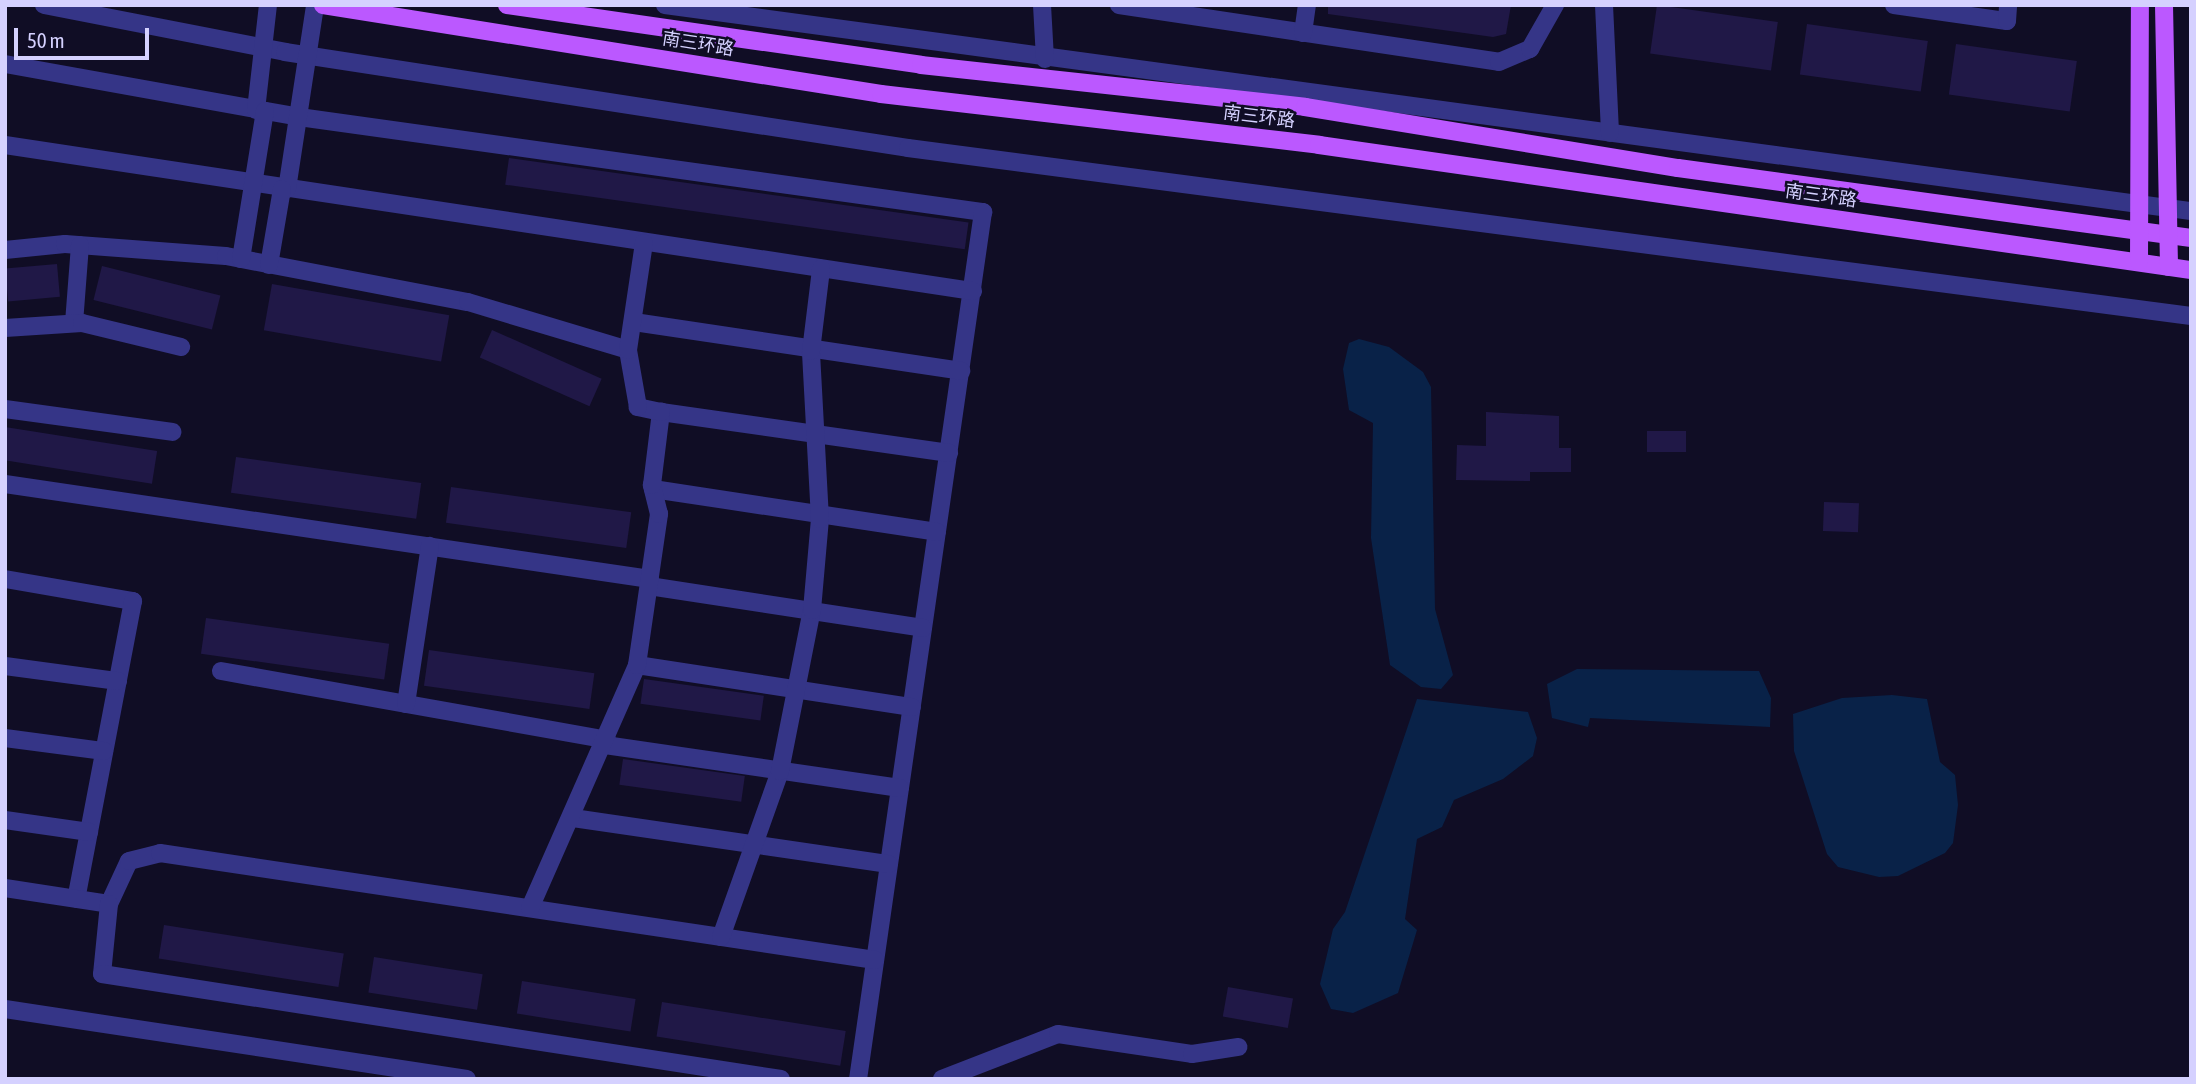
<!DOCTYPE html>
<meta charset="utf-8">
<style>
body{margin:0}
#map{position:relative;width:2196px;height:1084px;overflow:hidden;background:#100d25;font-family:"Asap Condensed","Noto Sans SC",sans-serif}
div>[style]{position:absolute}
.water>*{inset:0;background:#092248}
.building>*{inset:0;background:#201847;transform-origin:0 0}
.minor>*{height:18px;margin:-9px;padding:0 9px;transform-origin:9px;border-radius:9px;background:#353587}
.major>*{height:18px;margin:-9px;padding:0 9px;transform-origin:9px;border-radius:9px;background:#bb58ff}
span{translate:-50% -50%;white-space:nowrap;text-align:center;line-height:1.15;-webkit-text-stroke:5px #100d25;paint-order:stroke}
.street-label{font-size:18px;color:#d5d1ff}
.frame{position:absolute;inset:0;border:7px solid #d5d1ff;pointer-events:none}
.scale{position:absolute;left:14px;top:28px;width:135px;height:32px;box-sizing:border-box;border:4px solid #d5d1ff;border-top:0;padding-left:9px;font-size:21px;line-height:24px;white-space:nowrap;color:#d5d1ff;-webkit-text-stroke:5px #100d25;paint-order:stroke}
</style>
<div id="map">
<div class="water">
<div style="clip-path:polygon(1359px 339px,1389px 347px,1423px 372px,1431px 387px,1435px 609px,1453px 675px,1441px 689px,1421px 687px,1390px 665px,1371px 538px,1373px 423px,1349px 410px,1343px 369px,1349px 343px)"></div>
<div style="clip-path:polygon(1577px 669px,1759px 671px,1771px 698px,1770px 727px,1590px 718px,1588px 727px,1552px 718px,1547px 684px)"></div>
<div style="clip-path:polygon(1892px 695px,1927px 699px,1940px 762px,1955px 775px,1958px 805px,1953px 843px,1945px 853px,1898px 876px,1879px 877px,1838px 867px,1827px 854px,1794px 751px,1793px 714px,1842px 698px)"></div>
<div style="clip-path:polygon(1417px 699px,1528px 712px,1537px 738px,1533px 756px,1503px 779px,1454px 800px,1442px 827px,1417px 839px,1405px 919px,1417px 930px,1398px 993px,1353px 1013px,1331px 1009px,1320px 984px,1333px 929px,1345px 912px)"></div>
</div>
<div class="building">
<div style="clip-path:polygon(1328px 5px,1511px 5px,1506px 34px,1493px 37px,1328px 14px)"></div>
<div style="left:1657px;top:5px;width:122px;height:49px;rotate:8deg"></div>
<div style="left:1807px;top:24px;width:122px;height:51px;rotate:8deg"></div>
<div style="left:1956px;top:44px;width:122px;height:51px;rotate:8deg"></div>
<div style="left:509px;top:158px;width:464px;height:27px;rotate:8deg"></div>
<div style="left:57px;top:264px;width:33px;height:52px;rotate:85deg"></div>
<div style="left:102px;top:266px;width:122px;height:35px;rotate:14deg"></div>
<div style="left:272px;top:284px;width:180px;height:47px;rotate:10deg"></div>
<div style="left:492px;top:330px;width:120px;height:30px;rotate:24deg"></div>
<div style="clip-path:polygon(1486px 412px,1559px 416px,1559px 448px,1571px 448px,1571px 472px,1530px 472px,1530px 481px,1456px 480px,1457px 445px,1486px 446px)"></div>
<div style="left:5px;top:427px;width:154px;height:33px;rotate:9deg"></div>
<div style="left:1647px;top:431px;width:39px;height:21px"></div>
<div style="left:236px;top:457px;width:187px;height:36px;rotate:8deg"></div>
<div style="left:451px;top:487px;width:182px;height:36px;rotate:8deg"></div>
<div style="left:1824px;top:502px;width:35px;height:29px;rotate:2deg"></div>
<div style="left:206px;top:618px;width:185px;height:36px;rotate:8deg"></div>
<div style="left:429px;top:650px;width:167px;height:36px;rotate:8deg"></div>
<div style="left:644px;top:679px;width:121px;height:25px;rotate:8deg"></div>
<div style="left:623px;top:759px;width:123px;height:26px;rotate:8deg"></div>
<div style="left:164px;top:925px;width:182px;height:34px;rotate:9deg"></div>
<div style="left:374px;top:957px;width:110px;height:36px;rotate:9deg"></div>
<div style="left:522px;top:981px;width:115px;height:33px;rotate:9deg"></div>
<div style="left:1228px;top:987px;width:66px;height:30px;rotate:10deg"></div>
<div style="left:662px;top:1002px;width:186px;height:35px;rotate:9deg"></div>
</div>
<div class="minor">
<div style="left:44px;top:5px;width:246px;rotate:11deg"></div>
<div style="left:285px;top:52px;width:630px;rotate:8.76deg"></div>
<div style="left:908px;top:148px;width:1294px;rotate:7.46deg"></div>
<div style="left:665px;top:5px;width:1540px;rotate:7.69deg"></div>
<div style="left:1042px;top:5px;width:54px;rotate:86.8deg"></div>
<div style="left:1119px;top:5px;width:384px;rotate:8.5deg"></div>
<div style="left:1499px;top:62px;width:34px;rotate:-23deg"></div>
<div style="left:1530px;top:49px;width:51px;rotate:-60.4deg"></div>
<div style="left:1604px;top:5px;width:128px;rotate:87.3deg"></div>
<div style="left:1894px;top:5px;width:114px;rotate:8.1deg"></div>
<div style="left:2007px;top:21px;width:16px;rotate:-86deg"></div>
<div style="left:1303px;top:33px;width:28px;rotate:-82deg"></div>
<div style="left:5px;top:64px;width:299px;rotate:10.2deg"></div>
<div style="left:299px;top:117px;width:691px;rotate:7.91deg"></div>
<div style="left:983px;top:212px;width:876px;rotate:98.2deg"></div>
<div style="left:256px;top:110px;width:106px;rotate:-83.5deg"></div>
<div style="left:5px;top:145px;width:979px;rotate:8.58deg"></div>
<div style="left:287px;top:189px;width:186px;rotate:-81.3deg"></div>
<div style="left:5px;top:250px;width:60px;rotate:-5.7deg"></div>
<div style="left:65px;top:244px;width:161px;rotate:4.3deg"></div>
<div style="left:226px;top:256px;width:246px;rotate:10.8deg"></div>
<div style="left:468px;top:302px;width:167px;rotate:16.7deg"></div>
<div style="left:241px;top:259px;width:150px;rotate:-80.8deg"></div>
<div style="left:269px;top:265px;width:77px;rotate:-80.3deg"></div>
<div style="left:634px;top:322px;width:331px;rotate:8.5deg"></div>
<div style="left:74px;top:323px;width:78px;rotate:-85.6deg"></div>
<div style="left:5px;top:328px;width:77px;rotate:-3.7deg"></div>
<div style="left:82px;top:323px;width:102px;rotate:13.6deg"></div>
<div style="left:5px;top:409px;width:169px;rotate:7.8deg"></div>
<div style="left:661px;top:412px;width:291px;rotate:8.1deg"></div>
<div style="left:5px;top:484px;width:652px;rotate:8.38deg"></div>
<div style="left:653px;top:489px;width:287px;rotate:8.6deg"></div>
<div style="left:5px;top:579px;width:130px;rotate:9.8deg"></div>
<div style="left:133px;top:601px;width:303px;rotate:100.8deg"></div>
<div style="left:649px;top:586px;width:277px;rotate:8.7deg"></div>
<div style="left:637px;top:665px;width:278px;rotate:8.7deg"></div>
<div style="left:5px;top:666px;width:114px;rotate:7.6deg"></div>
<div style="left:221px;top:671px;width:392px;rotate:10.1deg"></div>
<div style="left:406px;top:704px;width:160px;rotate:-81.4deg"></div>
<div style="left:5px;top:738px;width:100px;rotate:7.5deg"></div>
<div style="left:605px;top:745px;width:298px;rotate:8.3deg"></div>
<div style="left:573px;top:818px;width:319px;rotate:8.3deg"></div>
<div style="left:5px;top:820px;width:85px;rotate:8.1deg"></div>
<div style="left:5px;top:888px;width:105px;rotate:8.7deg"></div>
<div style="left:109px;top:904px;width:47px;rotate:-65.1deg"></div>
<div style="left:129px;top:861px;width:32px;rotate:-14deg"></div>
<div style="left:160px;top:853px;width:723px;rotate:8.51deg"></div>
<div style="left:109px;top:904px;width:70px;rotate:95.7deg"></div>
<div style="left:102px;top:974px;width:687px;rotate:8.79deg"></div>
<div style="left:530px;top:908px;width:266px;rotate:-66.2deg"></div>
<div style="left:637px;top:665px;width:153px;rotate:-81.7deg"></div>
<div style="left:659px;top:514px;width:30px;rotate:-104deg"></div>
<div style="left:652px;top:485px;width:74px;rotate:-83deg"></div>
<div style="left:661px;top:412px;width:24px;rotate:-168deg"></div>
<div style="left:638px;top:407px;width:58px;rotate:-100deg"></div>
<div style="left:628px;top:350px;width:108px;rotate:-81.5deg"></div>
<div style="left:721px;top:937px;width:176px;rotate:-70.4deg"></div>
<div style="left:780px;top:771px;width:164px;rotate:-78.8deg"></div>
<div style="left:812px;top:610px;width:91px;rotate:-85deg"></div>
<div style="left:820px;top:519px;width:168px;rotate:-93.1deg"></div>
<div style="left:811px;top:351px;width:83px;rotate:-83deg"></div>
<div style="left:5px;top:1009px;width:467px;rotate:8.6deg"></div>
<div style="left:942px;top:1079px;width:124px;rotate:-21.2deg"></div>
<div style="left:1058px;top:1034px;width:135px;rotate:8.5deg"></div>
<div style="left:1192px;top:1054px;width:47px;rotate:-8.7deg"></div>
</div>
<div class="major">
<div style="left:323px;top:5px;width:565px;rotate:9.06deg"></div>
<div style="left:881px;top:94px;width:441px;rotate:6.6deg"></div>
<div style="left:1319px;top:145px;width:881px;rotate:8.16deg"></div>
<div style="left:507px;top:5px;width:418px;rotate:8.2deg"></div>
<div style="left:921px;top:65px;width:386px;rotate:6.2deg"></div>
<div style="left:1305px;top:107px;width:378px;rotate:9.3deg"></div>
<div style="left:1678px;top:168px;width:518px;rotate:7.77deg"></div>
<div style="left:2164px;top:5px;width:262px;rotate:88.9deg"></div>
<div style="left:2139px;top:262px;width:257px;rotate:-89.8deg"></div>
</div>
<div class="street-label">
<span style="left:698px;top:44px;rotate:9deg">南三环路</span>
<span style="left:1259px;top:117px;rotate:7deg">南三环路</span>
<span style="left:1821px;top:196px;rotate:8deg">南三环路</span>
</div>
<div class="frame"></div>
<div class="scale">50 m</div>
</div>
